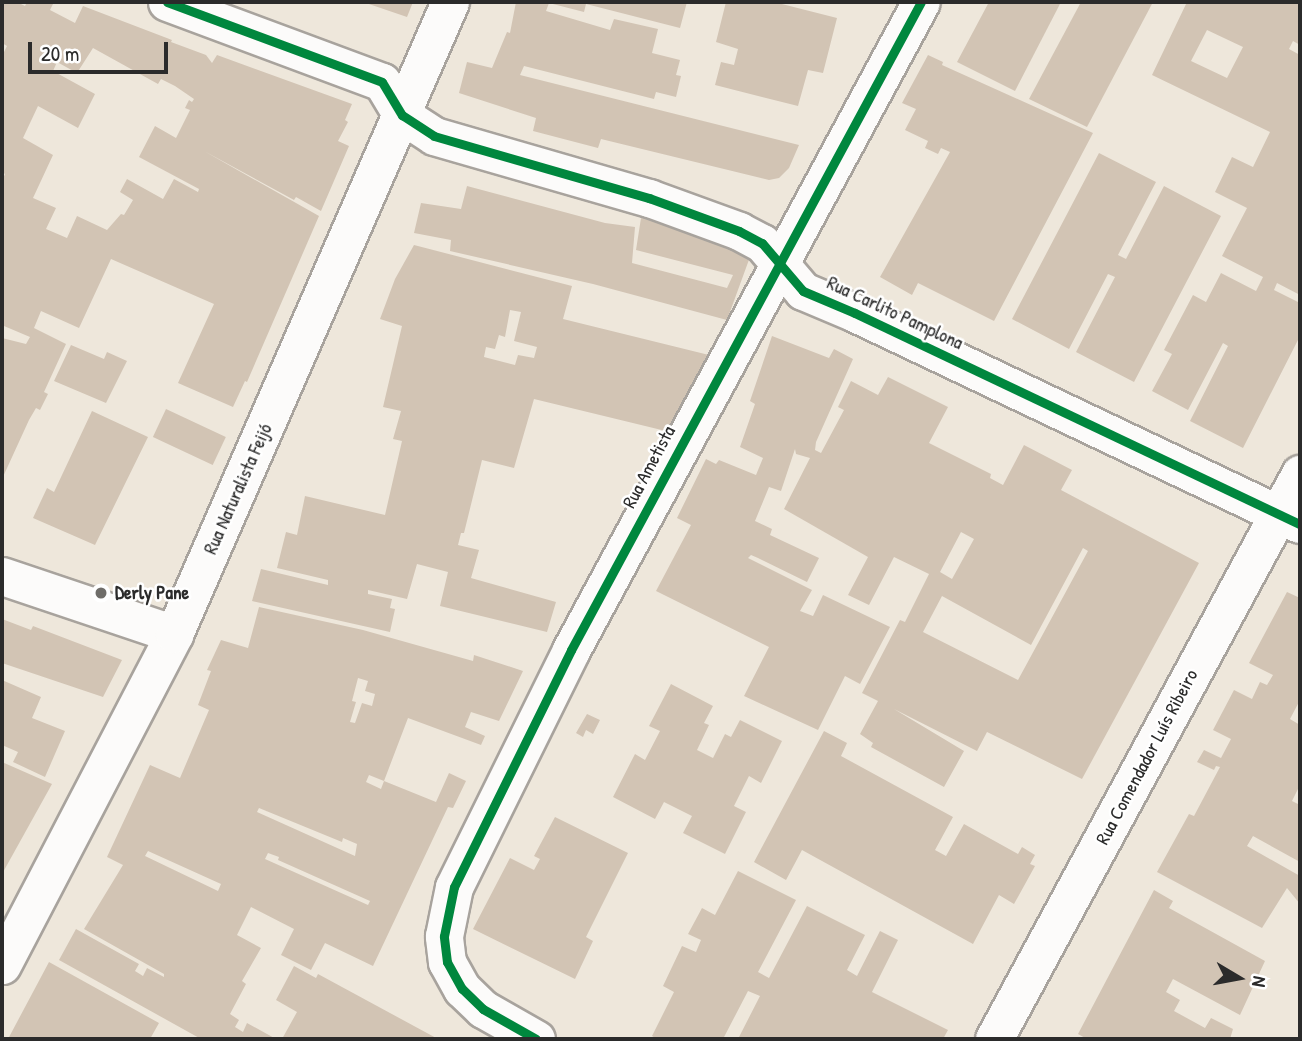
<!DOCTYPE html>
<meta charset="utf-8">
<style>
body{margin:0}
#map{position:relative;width:1302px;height:1041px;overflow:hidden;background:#eee7db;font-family:"Patrick Hand",sans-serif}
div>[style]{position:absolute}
.building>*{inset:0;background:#d2c4b4;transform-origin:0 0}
.roads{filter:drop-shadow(2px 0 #a8a39d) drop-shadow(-2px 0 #a8a39d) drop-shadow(0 2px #a8a39d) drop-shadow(0 -2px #a8a39d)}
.minor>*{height:37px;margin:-18.5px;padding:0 18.5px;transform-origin:18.5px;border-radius:18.5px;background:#fcfbfa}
.cycleway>*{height:9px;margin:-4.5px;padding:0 4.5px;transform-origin:4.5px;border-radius:4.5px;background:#00873e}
.dots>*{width:19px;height:19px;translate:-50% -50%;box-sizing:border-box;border:4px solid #fff;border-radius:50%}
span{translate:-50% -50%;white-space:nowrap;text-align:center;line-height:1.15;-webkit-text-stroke:5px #fff;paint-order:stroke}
.street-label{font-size:19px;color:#2b2b2b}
.poi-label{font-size:19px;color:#2b2b2b;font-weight:700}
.left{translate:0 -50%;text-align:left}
.frame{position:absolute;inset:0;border:4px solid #2b2b2b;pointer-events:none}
.north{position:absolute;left:1204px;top:943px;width:70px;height:70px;-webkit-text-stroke:5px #fff;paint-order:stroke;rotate:100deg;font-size:19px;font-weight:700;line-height:28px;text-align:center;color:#2b2b2b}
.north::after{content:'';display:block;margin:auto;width:24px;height:32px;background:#2b2b2b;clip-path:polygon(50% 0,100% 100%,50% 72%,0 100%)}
.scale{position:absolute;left:28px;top:42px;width:140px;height:32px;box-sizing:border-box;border:4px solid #2b2b2b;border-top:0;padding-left:9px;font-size:21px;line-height:24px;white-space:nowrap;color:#2b2b2b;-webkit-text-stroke:5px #fff;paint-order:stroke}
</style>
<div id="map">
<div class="building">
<div style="clip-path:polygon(evenodd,2px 2px,17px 2px,25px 6px,27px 2px,54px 2px,50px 10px,75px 23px,83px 6px,172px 40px,171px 42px,206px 55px,212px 63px,217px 55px,352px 104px,345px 120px,348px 122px,338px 141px,349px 146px,321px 211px,296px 197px,294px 200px,204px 151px,319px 216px,247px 382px,245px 381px,233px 407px,178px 383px,214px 304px,111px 259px,79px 328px,41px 311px,34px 328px,66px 344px,44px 392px,48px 394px,40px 410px,36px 408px,29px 420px,2px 479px,2px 338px,26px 344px,30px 337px,4px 326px,2px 331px,2px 181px,5px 174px,2px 172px,2px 56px,7px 46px,2px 43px,2px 2px,93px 48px,158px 84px,161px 79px,175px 86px,194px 99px,192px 102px,189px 100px,185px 108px,190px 110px,176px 138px,155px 126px,139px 157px,199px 189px,198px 192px,174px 179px,163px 199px,127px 179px,120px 192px,133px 200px,124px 215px,121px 214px,107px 230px,77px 216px,67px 238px,46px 229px,56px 208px,33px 198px,53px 155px,23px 138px,38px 106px,78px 128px,95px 94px,53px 71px,57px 62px,77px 73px,93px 48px)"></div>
<div style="clip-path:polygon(363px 2px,413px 2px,407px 17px)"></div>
<div style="clip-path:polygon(516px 2px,687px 2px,680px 28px,586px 4px,584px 12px,549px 3px,546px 11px,610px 30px,614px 19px,658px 29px,652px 53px,680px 60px,676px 75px,681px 76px,676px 97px,656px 92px,654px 99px,524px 66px,520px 75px,799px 145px,789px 168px,779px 178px,769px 180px,601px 139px,598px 148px,533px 131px,536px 118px,459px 93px,467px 62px,492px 68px,507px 32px,510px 33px)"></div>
<div style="clip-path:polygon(726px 2px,774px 2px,837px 18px,823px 73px,808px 70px,798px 106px,715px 85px,721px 62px,734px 65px,738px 49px,716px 42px)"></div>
<div style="clip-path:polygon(989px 2px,1061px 2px,1015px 91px,957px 62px)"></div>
<div style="clip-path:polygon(1081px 2px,1153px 2px,1087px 127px,1029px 99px)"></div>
<div style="clip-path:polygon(evenodd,1187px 2px,1300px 2px,1300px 45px,1293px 41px,1289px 49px,1300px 55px,1300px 295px,1277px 283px,1274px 290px,1300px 303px,1300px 336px,1243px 448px,1190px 421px,1228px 346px,1223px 343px,1188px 410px,1152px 391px,1172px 354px,1164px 350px,1193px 295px,1206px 302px,1221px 273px,1256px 291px,1263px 277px,1222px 256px,1247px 208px,1215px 192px,1232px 157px,1253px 167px,1270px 132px,1152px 75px,1187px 2px,1207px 30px,1243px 47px,1227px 78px,1191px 61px,1207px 30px)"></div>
<div style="clip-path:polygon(928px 55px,943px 62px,942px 65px,1093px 133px,994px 321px,918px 283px,912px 295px,880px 277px,950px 152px,941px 148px,938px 154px,925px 148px,928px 141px,905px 130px,916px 109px,902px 103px)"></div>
<div style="clip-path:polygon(1099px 153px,1156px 182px,1118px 255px,1126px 259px,1164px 186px,1221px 216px,1134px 382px,1076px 352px,1115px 277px,1108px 274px,1069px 349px,1012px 319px)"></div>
<div style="clip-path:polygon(467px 186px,605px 223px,635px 227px,632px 263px,727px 288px,733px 275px,636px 250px,641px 218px,754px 246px,727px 320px,593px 284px,450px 251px,451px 240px,414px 233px,421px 203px,461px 209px)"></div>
<div style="clip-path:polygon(evenodd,414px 245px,572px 286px,563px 319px,709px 355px,689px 391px,674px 433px,534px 399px,514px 468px,482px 460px,464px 533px,461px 533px,458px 545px,479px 550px,471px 578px,556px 602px,547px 632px,440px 606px,448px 572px,417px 564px,407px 599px,368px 590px,368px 594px,392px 599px,390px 608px,395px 609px,390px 632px,252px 601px,261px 569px,328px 585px,328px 580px,277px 568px,286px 532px,297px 535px,305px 496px,385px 515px,402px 441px,393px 439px,401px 411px,383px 407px,402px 326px,380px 319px,395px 279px,414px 245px,510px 310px,521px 312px,514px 341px,537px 347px,534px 358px,518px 355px,515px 365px,484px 357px,486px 347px,495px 349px,499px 335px,505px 337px,510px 310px)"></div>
<div style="clip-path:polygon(evenodd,772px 336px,829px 358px,834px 349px,853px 359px,816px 442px,815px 450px,821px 453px,844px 410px,838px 407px,851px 381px,878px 395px,888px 377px,948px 407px,929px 443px,991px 474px,990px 478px,1003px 485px,1024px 445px,1072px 470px,1061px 490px,1199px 563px,1082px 779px,987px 732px,977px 751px,894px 709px,964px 751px,944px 787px,871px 747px,873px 743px,860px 734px,878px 701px,862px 693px,900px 620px,905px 622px,929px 574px,894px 557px,869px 605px,848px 595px,868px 557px,784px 509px,810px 458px,796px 454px,795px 449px,781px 491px,769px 487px,755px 521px,772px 529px,770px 535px,819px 558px,807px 582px,758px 558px,751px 555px,748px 558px,812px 590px,800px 611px,813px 616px,823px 595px,890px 627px,860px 684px,845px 676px,818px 730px,744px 696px,769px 647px,656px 591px,691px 525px,677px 518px,706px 459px,716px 464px,719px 460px,756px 475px,763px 458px,740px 447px,755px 404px,750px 401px,772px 336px,961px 532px,974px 539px,952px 579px,940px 572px,961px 532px,772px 336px,1083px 548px,1088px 551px,1018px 680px,923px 632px,942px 596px,1031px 645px,1083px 548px)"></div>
<div style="clip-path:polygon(71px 345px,104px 359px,107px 352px,127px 361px,106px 403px,54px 381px)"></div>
<div style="left:166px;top:409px;width:66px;height:31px;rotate:25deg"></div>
<div style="clip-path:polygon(92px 411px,148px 437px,95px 545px,33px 518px,47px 488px,54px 492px)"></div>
<div style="clip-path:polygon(1287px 592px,1300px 598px,1300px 700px,1290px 719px,1300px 725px,1300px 785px,1292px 801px,1300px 805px,1300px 862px,1253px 836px,1247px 846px,1300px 876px,1300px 904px,1287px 888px,1262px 928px,1157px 872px,1189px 814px,1194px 816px,1220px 767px,1216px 766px,1214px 770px,1197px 762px,1204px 750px,1221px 758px,1231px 739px,1213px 730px,1234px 690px,1252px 699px,1260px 682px,1267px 685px,1273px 675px,1249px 663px)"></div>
<div style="clip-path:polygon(evenodd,259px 607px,363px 630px,473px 661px,474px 655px,523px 671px,499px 721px,471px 712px,465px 727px,485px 736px,481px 745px,408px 718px,384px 781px,369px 775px,366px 782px,381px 789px,384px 781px,436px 802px,449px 773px,466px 781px,453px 808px,448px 807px,373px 966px,325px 943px,311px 970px,281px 955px,294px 929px,251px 907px,237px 935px,261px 948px,242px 981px,246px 984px,230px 1014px,239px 1020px,235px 1027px,243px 1032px,247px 1023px,276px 1039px,201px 1039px,59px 960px,76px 929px,139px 964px,135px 971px,143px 976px,147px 968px,164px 977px,164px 974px,84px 929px,123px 865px,107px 857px,150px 765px,180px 778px,209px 710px,198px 705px,211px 671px,207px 670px,221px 640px,248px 648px,259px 607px,358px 678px,368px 681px,365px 691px,375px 694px,372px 706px,362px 703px,355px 723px,350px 722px,356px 702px,352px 701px,358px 678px,259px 607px,259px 808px,342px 842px,343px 838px,357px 844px,355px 856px,257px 812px,259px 808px,259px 607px,148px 851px,221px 884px,218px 891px,145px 856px,148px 851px,259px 607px,268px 853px,279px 857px,278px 860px,370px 901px,368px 905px,265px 859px,268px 853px)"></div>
<div style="clip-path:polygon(2px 619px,31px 630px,33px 626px,122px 660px,103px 697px,2px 663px)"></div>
<div style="clip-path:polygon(2px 680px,41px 697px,32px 718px,65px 731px,45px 777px,13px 762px,18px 752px,2px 745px)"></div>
<div style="clip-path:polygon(671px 684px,713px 706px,704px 723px,709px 725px,697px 750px,713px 758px,725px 734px,731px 737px,740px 720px,782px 741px,761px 783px,749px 776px,734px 806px,746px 812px,725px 854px,683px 833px,692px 816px,664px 802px,655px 819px,613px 797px,635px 754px,645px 760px,660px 731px,649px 726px)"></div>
<div style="clip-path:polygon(587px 714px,600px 720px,593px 734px,586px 730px,583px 737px,576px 733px)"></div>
<div style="clip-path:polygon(824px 731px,847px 743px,841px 756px,953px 817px,935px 850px,946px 856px,964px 824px,1018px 854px,1022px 847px,1035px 855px,1030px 864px,1035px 866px,1014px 904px,999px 895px,973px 944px,802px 850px,786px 880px,754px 862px)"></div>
<div style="clip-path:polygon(2px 762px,52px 784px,2px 874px)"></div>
<div style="clip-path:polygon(555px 817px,628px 853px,586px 937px,593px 941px,575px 979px,473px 929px,510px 858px,534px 870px,540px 859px,534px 856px)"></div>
<div style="clip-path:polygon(738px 871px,796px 900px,758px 972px,769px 978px,807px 906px,865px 935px,847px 970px,857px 976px,880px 931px,898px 940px,872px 992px,948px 1030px,943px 1039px,738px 1039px,760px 996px,748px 991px,723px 1039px,657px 1039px,652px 1036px,674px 992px,663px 986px,682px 946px,696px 952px,701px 940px,688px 934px,702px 908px,715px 915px)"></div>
<div style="clip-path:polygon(1154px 890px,1173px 901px,1169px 908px,1265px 961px,1240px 1015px,1173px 979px,1166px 992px,1180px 1000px,1174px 1011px,1205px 1028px,1211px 1018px,1233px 1029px,1230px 1039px,1087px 1039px,1078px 1034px)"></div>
<div style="clip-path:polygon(49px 962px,159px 1023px,150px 1039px,87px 1037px,85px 1039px,8px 1039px)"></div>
<div style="clip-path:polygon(294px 966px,316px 978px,318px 974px,438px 1039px,282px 1039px,297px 1012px,276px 1000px)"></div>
</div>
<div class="roads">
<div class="minor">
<div style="left:167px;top:2px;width:229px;rotate:20.4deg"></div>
<div style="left:382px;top:82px;width:39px;rotate:59deg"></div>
<div style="left:402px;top:115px;width:38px;rotate:33deg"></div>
<div style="left:434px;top:136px;width:224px;rotate:16.1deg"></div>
<div style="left:649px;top:198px;width:96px;rotate:20.1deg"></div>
<div style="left:739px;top:231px;width:26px;rotate:28deg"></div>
<div style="left:762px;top:243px;width:63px;rotate:49.5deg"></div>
<div style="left:803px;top:291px;width:56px;rotate:22.9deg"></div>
<div style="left:855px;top:313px;width:492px;rotate:25.4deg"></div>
<div style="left:2px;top:576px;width:182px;rotate:18.6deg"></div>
<div style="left:2px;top:965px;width:373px;rotate:-62.5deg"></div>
<div style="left:174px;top:634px;width:690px;rotate:-66.41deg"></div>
<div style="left:536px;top:1039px;width:61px;rotate:-150.5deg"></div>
<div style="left:483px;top:1009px;width:29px;rotate:-136deg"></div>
<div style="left:462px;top:989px;width:31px;rotate:-119deg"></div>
<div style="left:447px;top:962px;width:26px;rotate:-97deg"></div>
<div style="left:444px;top:936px;width:50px;rotate:-78.5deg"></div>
<div style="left:454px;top:887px;width:264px;rotate:-63.7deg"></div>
<div style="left:571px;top:650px;width:736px;rotate:-61.63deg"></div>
<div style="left:994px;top:1039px;width:643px;rotate:-61.56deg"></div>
</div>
</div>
<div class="cycleway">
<div style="left:167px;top:2px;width:229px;rotate:20.4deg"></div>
<div style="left:382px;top:82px;width:39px;rotate:59deg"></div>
<div style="left:402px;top:115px;width:38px;rotate:33deg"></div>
<div style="left:434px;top:136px;width:224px;rotate:16.1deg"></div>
<div style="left:649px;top:198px;width:96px;rotate:20.1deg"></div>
<div style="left:739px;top:231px;width:26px;rotate:28deg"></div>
<div style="left:762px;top:243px;width:63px;rotate:49.5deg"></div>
<div style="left:803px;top:291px;width:56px;rotate:22.9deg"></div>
<div style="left:855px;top:313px;width:492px;rotate:25.4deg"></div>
<div style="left:536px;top:1039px;width:61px;rotate:-150.5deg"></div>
<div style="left:483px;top:1009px;width:29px;rotate:-136deg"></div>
<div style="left:462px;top:989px;width:31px;rotate:-119deg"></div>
<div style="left:447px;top:962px;width:26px;rotate:-97deg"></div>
<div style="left:444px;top:936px;width:50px;rotate:-78.5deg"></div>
<div style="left:454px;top:887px;width:264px;rotate:-63.7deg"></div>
<div style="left:571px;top:650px;width:736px;rotate:-61.63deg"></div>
</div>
<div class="dots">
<div style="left:101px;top:593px;background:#6f6d69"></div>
</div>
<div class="street-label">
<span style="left:895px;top:313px;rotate:25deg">Rua Carlito Pamplona</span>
<span style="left:649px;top:467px;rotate:-62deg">Rua Ametista</span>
<span style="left:238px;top:489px;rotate:-66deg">Rua Naturalista Feijó</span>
<span style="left:1147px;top:757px;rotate:-62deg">Rua Comendador Luís Ribeiro</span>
</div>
<div class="poi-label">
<span class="left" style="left:115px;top:593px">Derly Pane</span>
</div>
<div class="frame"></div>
<div class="north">N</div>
<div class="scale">20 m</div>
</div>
